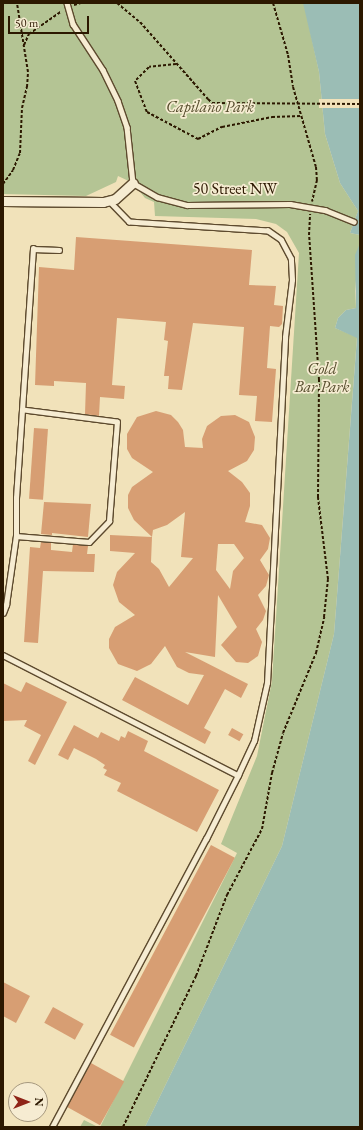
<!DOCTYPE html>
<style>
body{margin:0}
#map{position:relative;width:363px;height:1130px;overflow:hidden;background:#f1e2ba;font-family:"EB Garamond",serif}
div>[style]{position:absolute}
.green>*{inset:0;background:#b4c494}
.water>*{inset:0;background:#9bbdb5}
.pier>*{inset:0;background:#f1e2ba;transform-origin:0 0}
.building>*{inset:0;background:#d79e73;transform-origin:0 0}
.path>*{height:2px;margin-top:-1px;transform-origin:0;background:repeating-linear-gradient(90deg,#2c1800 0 3px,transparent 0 5px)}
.roads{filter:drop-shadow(1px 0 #5d4a2e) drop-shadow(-1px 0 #5d4a2e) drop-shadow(0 1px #5d4a2e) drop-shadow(0 -1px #5d4a2e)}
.service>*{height:4.5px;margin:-2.25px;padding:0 2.25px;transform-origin:2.25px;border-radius:2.25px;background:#f6ecd2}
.minor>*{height:9px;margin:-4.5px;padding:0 4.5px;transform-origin:4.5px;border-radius:4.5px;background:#f6ecd2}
.path-bridge>*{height:2px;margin-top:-1px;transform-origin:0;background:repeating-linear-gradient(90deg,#2c1800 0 3px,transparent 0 5px)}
span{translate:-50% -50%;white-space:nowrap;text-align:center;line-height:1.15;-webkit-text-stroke:3.5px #f6ecd2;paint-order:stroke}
.park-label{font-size:16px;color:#554c2c;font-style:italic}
.street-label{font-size:16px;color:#2c1800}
.frame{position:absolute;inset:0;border:4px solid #2c1800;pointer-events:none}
.north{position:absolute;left:8px;top:1082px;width:40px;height:40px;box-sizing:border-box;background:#f6ecd2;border:1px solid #a5977e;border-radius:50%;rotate:90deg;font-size:11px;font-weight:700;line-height:16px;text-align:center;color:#2c1800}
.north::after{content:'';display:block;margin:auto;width:14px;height:18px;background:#8f2418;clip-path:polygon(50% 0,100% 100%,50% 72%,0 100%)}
.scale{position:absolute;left:8px;top:16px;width:81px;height:18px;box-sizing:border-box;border:2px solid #2c1800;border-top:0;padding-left:5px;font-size:12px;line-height:14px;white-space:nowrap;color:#2c1800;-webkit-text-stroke:3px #f6ecd2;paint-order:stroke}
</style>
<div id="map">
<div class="green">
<div style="clip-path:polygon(3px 3px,304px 3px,319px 72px,325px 134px,340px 183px,358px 211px,350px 233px,360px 235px,355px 291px,356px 308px,346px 310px,338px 318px,335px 328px,357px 337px,334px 634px,282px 846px,145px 1127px,100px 1127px,237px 853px,221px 844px,257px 756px,272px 681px,299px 253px,287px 232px,276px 224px,256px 219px,155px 216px,154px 202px,145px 198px,133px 183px,118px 176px,116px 182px,86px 196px,3px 194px)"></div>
<div style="clip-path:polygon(84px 1120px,98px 1127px,80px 1127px)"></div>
</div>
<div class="water">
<div style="clip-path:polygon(303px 3px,360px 3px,360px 235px,350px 233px,358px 211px,340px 183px,325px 134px,319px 72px)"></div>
<div style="clip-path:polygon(360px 243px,360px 1127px,145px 1127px,282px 846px,334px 634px,357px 338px,335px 328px,338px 318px,346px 310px,356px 308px,355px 255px)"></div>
</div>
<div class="pier">
<div style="left:319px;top:99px;width:41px;height:9px"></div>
</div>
<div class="building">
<div style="clip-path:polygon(76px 237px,252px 250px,249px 285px,276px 286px,274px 305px,283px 306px,282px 324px,279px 327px,270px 326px,267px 368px,276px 369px,272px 422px,255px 421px,257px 396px,239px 395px,244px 327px,193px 323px,182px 390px,168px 389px,169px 376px,164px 376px,168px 341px,164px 340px,166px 322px,117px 318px,112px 385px,125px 386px,124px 399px,100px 397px,99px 416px,85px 414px,86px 383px,54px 381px,54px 386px,35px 385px,39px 267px,74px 270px)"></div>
<div style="clip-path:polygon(evenodd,156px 411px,171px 415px,178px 422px,183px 430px,185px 447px,203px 448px,202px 439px,207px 426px,221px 416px,235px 415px,249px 422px,255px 437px,254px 450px,247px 461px,228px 471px,242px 482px,250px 493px,250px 506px,245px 522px,262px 525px,270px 538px,268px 549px,260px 560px,269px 575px,266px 586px,258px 595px,266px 611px,263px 620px,256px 629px,262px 642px,258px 656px,248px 663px,236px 662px,221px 645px,237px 627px,218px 595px,215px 657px,185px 652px,248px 684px,241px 698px,225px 689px,204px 728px,211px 732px,205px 744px,122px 700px,135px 677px,188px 705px,204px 675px,189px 673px,177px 667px,165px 646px,151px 664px,137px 671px,118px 664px,109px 648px,109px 639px,115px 627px,135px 615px,119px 602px,113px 585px,117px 572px,135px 553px,110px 551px,110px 535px,152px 537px,151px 562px,159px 569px,169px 587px,193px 558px,181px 557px,185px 512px,167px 525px,153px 530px,152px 537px,134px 520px,128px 508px,128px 495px,132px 487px,153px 472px,132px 458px,127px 449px,127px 434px,137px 417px,156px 411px,218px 544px,234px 544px,244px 558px,233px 571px,230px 589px,216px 570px,218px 544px)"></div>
<div style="left:34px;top:428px;width:14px;height:71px;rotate:4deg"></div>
<div style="clip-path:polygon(44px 502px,91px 504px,88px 537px,52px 533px,52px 535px,41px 534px)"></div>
<div style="clip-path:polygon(41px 542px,51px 543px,51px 550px,72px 552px,73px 544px,88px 546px,87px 554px,95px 554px,94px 572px,43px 571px,38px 643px,24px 642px,30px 547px,40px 548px)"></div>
<div style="clip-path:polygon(26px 682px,67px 702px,35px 765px,28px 761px,41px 735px,24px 726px,27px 720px,3px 721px,3px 683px,21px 692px)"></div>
<div style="clip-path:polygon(74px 725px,98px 738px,101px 732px,119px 741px,121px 736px,125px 738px,128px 731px,148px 741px,144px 751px,219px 790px,197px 832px,117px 791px,121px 783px,104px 775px,107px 770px,103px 768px,105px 765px,96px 759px,74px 748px,68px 760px,58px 755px)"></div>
<div style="left:232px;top:728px;width:13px;height:8px;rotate:29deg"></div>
<div style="left:211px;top:845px;width:27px;height:215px;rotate:28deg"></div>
<div style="clip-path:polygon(3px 982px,30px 996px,16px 1023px,3px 1016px)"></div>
<div style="left:53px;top:1007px;width:35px;height:18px;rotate:29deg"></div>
<div style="left:91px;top:1063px;width:38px;height:50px;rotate:29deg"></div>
</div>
<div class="path">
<div style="left:117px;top:3px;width:30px;rotate:40deg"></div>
<div style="left:140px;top:22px;width:103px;rotate:48.6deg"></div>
<div style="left:273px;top:3px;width:54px;rotate:73.9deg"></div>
<div style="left:288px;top:55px;width:32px;rotate:81deg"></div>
<div style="left:293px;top:87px;width:83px;rotate:74deg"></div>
<div style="left:316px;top:167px;width:13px;rotate:86deg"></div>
<div style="left:317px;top:180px;width:22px;rotate:103deg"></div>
<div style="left:74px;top:5px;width:7px;rotate:-16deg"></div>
<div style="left:24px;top:45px;width:12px;rotate:-66deg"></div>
<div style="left:29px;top:34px;width:39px;rotate:-35deg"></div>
<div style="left:176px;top:64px;width:27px;rotate:174deg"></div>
<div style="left:149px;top:67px;width:20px;rotate:135deg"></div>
<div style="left:135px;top:81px;width:33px;rotate:69deg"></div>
<div style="left:147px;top:112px;width:58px;rotate:27.9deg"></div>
<div style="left:198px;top:139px;width:27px;rotate:-27deg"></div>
<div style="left:222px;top:127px;width:51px;rotate:-11.3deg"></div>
<div style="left:272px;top:117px;width:29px;rotate:-2deg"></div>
<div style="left:3px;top:184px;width:17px;rotate:-54deg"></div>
<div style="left:13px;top:170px;width:18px;rotate:-68deg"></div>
<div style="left:20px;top:153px;width:45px;rotate:-87.5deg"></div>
<div style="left:22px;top:108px;width:22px;rotate:-77deg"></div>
<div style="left:27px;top:87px;width:15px;rotate:-86deg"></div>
<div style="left:28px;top:72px;width:70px;rotate:-99.1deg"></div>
<div style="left:123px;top:1127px;width:168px;rotate:-64.2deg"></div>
<div style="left:196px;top:976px;width:87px;rotate:-69.1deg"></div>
<div style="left:227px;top:895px;width:75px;rotate:-62.1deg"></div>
<div style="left:262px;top:829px;width:57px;rotate:-79.9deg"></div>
<div style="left:272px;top:773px;width:41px;rotate:-74.6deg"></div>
<div style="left:283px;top:733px;width:87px;rotate:-67.6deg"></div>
<div style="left:316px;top:653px;width:37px;rotate:-77deg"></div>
<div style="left:324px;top:617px;width:38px;rotate:-84deg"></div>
<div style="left:328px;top:579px;width:83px;rotate:-97deg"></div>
<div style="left:318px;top:497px;width:117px;rotate:-89.5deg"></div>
<div style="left:319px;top:380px;width:145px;rotate:-93.9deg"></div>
<div style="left:309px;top:235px;width:21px;rotate:-87deg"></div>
</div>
<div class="roads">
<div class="service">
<div style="left:67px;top:3px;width:22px;rotate:74deg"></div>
<div style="left:73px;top:24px;width:55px;rotate:56.9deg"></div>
<div style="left:103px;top:70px;width:34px;rotate:64deg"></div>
<div style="left:118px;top:101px;width:28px;rotate:71deg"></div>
<div style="left:127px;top:127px;width:56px;rotate:83.9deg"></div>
<div style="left:133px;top:183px;width:28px;rotate:30deg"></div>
<div style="left:157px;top:197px;width:31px;rotate:15deg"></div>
<div style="left:187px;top:205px;width:103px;rotate:-0.6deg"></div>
<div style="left:290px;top:204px;width:36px;rotate:10deg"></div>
<div style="left:325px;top:210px;width:31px;rotate:22deg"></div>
<div style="left:16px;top:536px;width:73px;rotate:4.7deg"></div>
<div style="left:89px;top:542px;width:29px;rotate:-46deg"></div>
<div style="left:109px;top:521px;width:99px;rotate:-85.4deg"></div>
<div style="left:117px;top:422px;width:95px;rotate:-172.7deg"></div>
<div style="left:3px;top:613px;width:9px;rotate:-69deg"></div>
<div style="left:6px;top:605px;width:70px;rotate:-81.8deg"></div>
<div style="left:16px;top:536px;width:38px;rotate:-90deg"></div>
<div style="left:16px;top:498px;width:250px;rotate:-86.1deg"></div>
<div style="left:33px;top:249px;width:26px;rotate:2deg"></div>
<div style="left:3px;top:655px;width:264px;rotate:27.1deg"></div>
<div style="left:238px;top:775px;width:38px;rotate:-65deg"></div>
<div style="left:254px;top:741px;width:59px;rotate:-77.4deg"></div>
<div style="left:267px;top:683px;width:346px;rotate:-87deg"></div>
<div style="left:285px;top:337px;width:57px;rotate:-83deg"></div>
<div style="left:292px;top:280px;width:21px;rotate:-93deg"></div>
<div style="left:291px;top:259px;width:21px;rotate:-118deg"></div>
<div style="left:281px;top:240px;width:16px;rotate:-145deg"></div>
<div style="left:268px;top:231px;width:139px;rotate:-176.3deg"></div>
<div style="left:129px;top:222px;width:30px;rotate:-134deg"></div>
<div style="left:52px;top:1127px;width:327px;rotate:-61.9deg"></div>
<div style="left:206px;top:839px;width:72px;rotate:-63.4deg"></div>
</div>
<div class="minor">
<div style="left:3px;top:201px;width:100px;rotate:0.6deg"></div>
<div style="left:103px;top:202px;width:12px;rotate:-14deg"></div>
<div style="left:115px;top:199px;width:24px;rotate:-42deg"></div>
</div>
</div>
<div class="path-bridge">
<div style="left:208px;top:99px;width:6px;rotate:45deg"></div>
<div style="left:212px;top:103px;width:148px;rotate:0.4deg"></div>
</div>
<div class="park-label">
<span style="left:210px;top:107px">Capilano Park</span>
<span style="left:322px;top:378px">Gold<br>Bar Park</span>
</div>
<div class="street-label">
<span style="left:235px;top:189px">50 Street NW</span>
</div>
<div class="frame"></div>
<div class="north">N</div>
<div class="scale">50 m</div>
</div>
